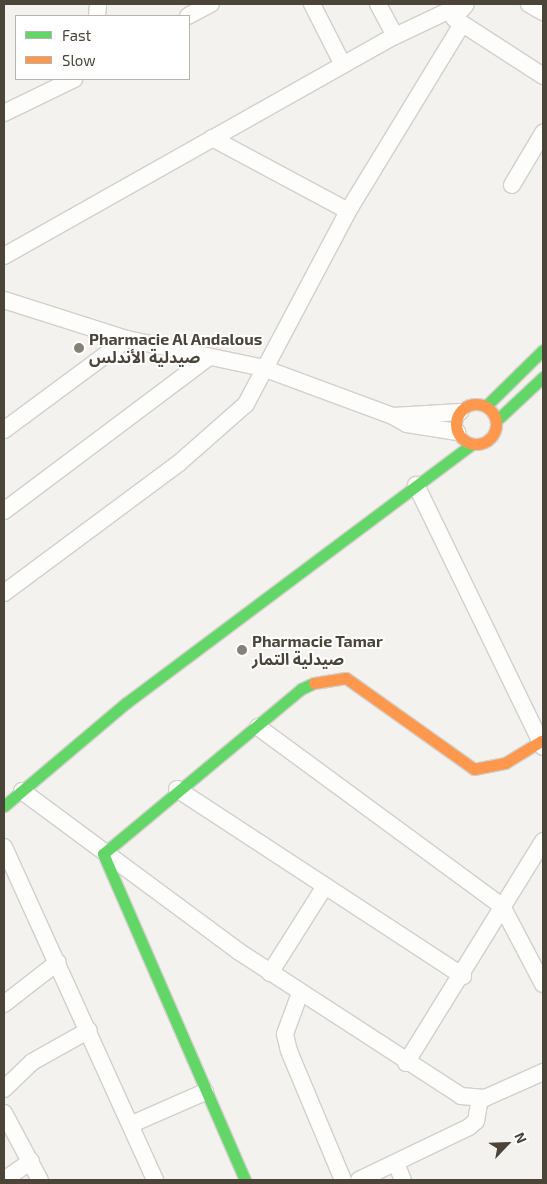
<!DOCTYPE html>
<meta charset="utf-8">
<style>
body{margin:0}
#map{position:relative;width:547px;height:1184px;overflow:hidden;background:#f4f2ee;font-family:"Exo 2","Noto Sans Arabic",sans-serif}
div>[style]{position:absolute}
.roads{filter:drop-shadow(1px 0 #d2d0cb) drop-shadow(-1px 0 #d2d0cb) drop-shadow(0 1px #d2d0cb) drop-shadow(0 -1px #d2d0cb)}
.street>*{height:16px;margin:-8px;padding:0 8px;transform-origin:8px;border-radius:8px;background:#fdfdfc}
.fast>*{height:11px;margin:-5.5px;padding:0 5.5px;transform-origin:5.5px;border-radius:5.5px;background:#63d668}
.slow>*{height:11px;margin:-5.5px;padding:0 5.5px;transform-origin:5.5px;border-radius:5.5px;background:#ff974d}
.slow>.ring{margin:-5.5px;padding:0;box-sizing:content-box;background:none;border:11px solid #ff974d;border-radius:50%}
.dots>*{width:14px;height:14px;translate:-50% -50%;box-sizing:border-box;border:2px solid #fff;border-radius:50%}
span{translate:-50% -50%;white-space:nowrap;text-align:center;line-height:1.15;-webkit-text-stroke:4px #fff;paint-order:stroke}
.poi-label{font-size:16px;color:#4b4439;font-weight:700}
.left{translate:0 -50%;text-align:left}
.frame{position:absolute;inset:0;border:5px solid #4b4439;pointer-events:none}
.legend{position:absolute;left:15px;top:15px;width:175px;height:65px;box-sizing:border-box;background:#fff;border:1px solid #b7b4b0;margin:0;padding:6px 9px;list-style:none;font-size:15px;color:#4b4439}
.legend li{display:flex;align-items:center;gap:10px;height:25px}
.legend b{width:25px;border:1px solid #b7b4b0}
.north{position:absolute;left:482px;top:1119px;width:50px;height:50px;-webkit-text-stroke:4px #fff;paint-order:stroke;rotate:66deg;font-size:14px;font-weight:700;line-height:20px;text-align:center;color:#4b4439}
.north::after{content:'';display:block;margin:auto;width:18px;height:22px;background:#4b4439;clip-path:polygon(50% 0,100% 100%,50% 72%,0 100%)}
</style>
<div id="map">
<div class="roads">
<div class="street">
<div style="left:312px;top:4px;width:68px;rotate:63.1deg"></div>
<div style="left:378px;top:4px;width:36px;rotate:62deg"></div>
<div style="left:529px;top:4px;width:16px;rotate:30deg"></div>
<div style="left:97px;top:16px;width:12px;rotate:-85deg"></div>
<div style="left:188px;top:16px;width:26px;rotate:-28deg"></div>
<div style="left:454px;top:18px;width:18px;rotate:-49deg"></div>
<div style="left:455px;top:19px;width:105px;rotate:32.9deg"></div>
<div style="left:4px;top:113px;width:78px;rotate:-25.9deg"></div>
<div style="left:212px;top:138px;width:154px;rotate:28.2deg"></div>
<div style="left:512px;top:185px;width:61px;rotate:-59.2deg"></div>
<div style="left:4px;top:256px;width:449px;rotate:-29.4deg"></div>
<div style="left:395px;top:36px;width:59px;rotate:-25.3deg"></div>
<div style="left:4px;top:300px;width:129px;rotate:17.6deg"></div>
<div style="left:127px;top:339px;width:139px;rotate:12deg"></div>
<div style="left:263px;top:368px;width:139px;rotate:20.3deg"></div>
<div style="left:393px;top:416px;width:16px;rotate:30deg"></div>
<div style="left:407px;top:424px;width:51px;rotate:9.1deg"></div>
<div style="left:393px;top:416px;width:67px;rotate:-3.4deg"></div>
<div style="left:4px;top:430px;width:153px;rotate:-36.5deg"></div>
<div style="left:416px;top:485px;width:291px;rotate:64.1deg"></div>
<div style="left:4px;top:511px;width:255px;rotate:-36.9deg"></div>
<div style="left:4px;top:593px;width:218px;rotate:-36.6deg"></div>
<div style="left:179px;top:463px;width:89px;rotate:-41.4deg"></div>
<div style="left:246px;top:404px;width:218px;rotate:-62.1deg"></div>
<div style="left:348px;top:211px;width:217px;rotate:-58.6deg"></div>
<div style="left:258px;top:727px;width:303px;rotate:36.3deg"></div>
<div style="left:502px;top:906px;width:88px;rotate:62.3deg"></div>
<div style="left:177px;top:789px;width:342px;rotate:33.2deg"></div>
<div style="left:22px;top:791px;width:269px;rotate:36.5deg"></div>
<div style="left:238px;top:951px;width:266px;rotate:33deg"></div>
<div style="left:461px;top:1096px;width:24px;rotate:5deg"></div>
<div style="left:485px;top:1098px;width:64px;rotate:-24.1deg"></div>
<div style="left:4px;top:847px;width:366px;rotate:65.6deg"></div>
<div style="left:270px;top:973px;width:103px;rotate:-57.7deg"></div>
<div style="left:300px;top:993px;width:44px;rotate:110.1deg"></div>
<div style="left:285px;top:1034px;width:17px;rotate:77deg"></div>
<div style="left:289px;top:1051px;width:140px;rotate:67.3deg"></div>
<div style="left:4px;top:1004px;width:68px;rotate:-37.9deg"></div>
<div style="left:406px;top:1063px;width:261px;rotate:-58.3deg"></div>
<div style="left:4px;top:1089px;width:39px;rotate:-44deg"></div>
<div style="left:32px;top:1062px;width:65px;rotate:-29.3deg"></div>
<div style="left:4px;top:1113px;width:76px;rotate:61.8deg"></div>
<div style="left:132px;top:1124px;width:80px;rotate:-23.7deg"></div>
<div style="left:396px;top:1163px;width:18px;rotate:68deg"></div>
<div style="left:4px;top:1180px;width:33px;rotate:-35deg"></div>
<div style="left:359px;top:1180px;width:122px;rotate:-25.7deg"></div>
<div style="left:469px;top:1127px;width:9px;rotate:-41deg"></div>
<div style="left:476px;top:1121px;width:23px;rotate:-80deg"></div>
</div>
<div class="fast">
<div style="left:486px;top:406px;width:80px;rotate:-44.5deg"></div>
<div style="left:497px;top:420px;width:63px;rotate:-43.1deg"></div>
<div style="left:4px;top:806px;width:160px;rotate:-40.2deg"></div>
<div style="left:126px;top:703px;width:432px;rotate:-36.8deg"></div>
<div style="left:245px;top:1180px;width:356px;rotate:-113.5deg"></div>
<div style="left:103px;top:854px;width:258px;rotate:-39.8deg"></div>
<div style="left:301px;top:689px;width:14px;rotate:-25deg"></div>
</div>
<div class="slow">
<div class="ring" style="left:456px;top:404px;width:29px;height:29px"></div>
<div style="left:314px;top:683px;width:32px;rotate:-9deg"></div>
<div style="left:346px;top:678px;width:157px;rotate:35.4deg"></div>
<div style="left:474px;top:769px;width:32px;rotate:-11deg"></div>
<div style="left:505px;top:763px;width:42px;rotate:-31.4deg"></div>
</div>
</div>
<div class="dots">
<div style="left:79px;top:348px;background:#868178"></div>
<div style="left:242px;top:650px;background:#868178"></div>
</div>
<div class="poi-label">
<span class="left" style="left:89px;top:348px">Pharmacie Al Andalous<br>صيدلية الأندلس</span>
<span class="left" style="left:252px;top:650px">Pharmacie Tamar<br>صيدلية التمار</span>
</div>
<div class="frame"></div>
<ul class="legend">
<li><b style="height:6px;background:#63d668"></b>Fast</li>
<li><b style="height:6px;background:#ff974d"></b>Slow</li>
</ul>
<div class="north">N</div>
</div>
